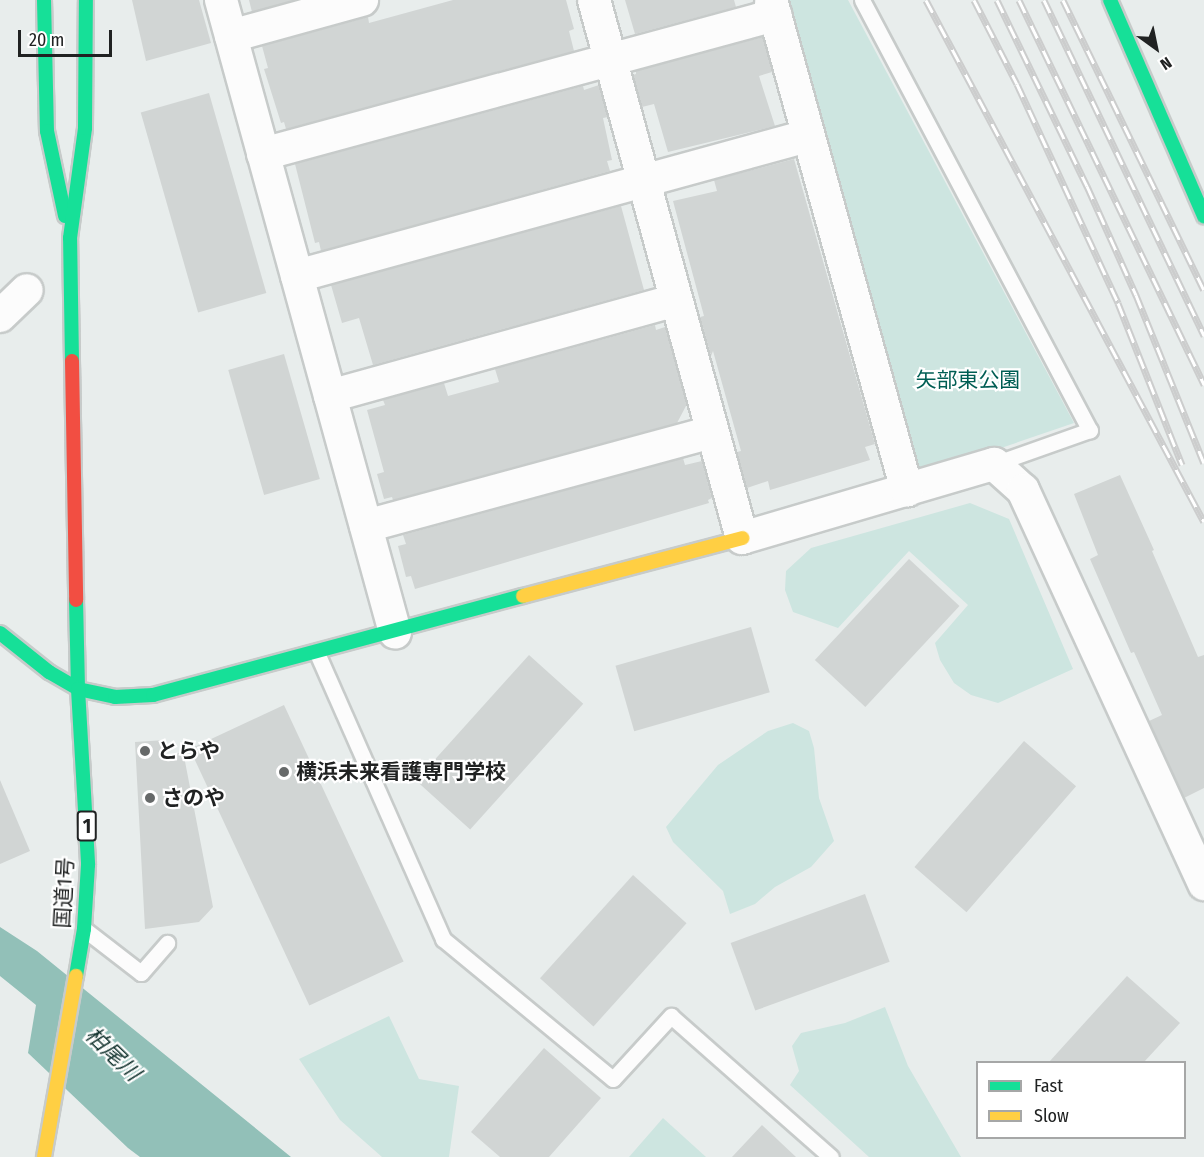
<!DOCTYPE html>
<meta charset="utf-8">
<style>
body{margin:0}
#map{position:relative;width:1204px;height:1157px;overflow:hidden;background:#e8edec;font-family:"Fira Sans Condensed","Noto Sans JP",sans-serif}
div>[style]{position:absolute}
.green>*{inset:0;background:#cde5e0}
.water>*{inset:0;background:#92c0b8}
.building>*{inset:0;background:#d1d5d4;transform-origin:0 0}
.roads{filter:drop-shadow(2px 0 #c7cbca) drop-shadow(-2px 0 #c7cbca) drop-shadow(0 2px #c7cbca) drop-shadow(0 -2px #c7cbca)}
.lane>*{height:15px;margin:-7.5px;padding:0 7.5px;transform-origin:7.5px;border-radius:7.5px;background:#fcfcfc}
.street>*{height:32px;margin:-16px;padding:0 16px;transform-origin:16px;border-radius:16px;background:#fcfcfc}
.fast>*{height:14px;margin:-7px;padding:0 7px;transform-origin:7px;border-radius:7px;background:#16e098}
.slow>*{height:14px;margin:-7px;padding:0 7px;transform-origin:7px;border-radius:7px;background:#ffcf43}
.jam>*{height:14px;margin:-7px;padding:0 7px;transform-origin:7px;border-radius:7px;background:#f24e42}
.rail>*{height:7px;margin-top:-3.5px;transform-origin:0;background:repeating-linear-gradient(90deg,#fff 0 14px,#cccdcd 0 28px);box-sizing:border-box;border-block:2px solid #cccdcd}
.dots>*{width:16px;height:16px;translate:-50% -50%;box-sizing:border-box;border:3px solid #fff;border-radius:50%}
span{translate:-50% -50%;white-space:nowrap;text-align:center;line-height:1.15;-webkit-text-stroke:4.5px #fff;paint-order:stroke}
.shield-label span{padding:2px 4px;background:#fff;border:2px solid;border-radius:4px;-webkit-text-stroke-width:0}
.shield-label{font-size:20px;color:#202222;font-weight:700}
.park-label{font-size:21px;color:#005e54}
.poi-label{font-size:21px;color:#202222;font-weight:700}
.left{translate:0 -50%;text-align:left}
.street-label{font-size:21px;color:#202222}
.water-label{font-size:22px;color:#12332e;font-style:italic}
.legend{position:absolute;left:976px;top:1061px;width:210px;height:78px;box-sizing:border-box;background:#fff;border:2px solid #a6a7a7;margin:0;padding:8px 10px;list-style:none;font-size:18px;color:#202222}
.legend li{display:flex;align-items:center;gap:12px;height:30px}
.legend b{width:30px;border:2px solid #a6a7a7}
.north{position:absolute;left:1126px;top:18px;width:60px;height:60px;-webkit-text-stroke:4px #fff;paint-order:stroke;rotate:147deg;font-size:16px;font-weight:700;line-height:24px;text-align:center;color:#202222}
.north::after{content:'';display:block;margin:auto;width:21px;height:27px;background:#202222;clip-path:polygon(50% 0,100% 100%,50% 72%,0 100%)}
.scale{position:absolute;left:18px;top:30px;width:94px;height:27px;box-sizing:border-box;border:3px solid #202222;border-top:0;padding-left:8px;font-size:18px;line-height:21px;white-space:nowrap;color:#202222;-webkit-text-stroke:4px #fff;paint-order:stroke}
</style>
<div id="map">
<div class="green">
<div style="clip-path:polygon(786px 0,848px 0,1074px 423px,919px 476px)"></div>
<div style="clip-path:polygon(970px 503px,1009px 519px,1073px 669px,998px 703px,971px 695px,954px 683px,940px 660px,935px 643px,968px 605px,909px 551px,838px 628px,793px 612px,785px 590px,786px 571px,811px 548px)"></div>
<div style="clip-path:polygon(793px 723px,809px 731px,814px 748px,819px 798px,834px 841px,811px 867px,775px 887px,755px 904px,730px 914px,723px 891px,673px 842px,666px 827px,718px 765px,768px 731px)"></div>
<div style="clip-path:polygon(885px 1007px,908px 1066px,961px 1157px,869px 1157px,790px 1085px,799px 1071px,792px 1046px,801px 1033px,845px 1023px)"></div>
<div style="clip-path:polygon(389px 1016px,419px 1079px,459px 1086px,449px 1157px,382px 1157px,340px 1120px,299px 1059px)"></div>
<div style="clip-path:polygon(663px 1118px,706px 1157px,629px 1157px)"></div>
</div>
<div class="water">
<div style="clip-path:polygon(0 927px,37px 951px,291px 1157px,140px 1157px,128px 1148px,28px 1053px,36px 1005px,0 976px)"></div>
</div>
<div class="building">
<div style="clip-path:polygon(132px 0,199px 0,211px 43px,146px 61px)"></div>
<div style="clip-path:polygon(249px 0,294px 0,252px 12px)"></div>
<div style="clip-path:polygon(453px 0,566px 0,574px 29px,569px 31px,574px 51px,286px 129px,284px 122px,281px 123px,264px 69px,268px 68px,262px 46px,368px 17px,369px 23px)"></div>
<div style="clip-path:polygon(625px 0,734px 0,736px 7px,635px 34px)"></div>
<div style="clip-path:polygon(763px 37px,772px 72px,759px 76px,775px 126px,668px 152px,654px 104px,642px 107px,633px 75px,636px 74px,636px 71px)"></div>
<div style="clip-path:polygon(599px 85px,608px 117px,603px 118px,612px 160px,607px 161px,610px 171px,321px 251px,319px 242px,315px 243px,295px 164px,583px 86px,584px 90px)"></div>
<div style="left:209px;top:93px;width:208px;height:71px;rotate:74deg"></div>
<div style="clip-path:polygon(794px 159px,875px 444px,865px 447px,870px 460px,770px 490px,768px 481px,747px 488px,737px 452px,741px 451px,713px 351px,711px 356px,700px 317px,704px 316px,673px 201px,717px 191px,714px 180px)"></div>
<div style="clip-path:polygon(621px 206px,644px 290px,373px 365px,359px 318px,342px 323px,331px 285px)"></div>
<div style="clip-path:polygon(655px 325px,656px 330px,665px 327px,687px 404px,677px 423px,393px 500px,392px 497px,384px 499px,377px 474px,384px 472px,367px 410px,385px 405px,383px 400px,444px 383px,448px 396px,499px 382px,495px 369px)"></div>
<div style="left:284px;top:354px;width:130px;height:58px;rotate:74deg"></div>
<div style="clip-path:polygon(683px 458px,685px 465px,702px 461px,712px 498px,708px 500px,709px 503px,415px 589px,411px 576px,406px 577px,398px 546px,406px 544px,403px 535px)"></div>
<div style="clip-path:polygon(1120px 475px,1154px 550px,1152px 551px,1198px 657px,1204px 655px,1204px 788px,1184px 798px,1149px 721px,1162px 715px,1134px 652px,1131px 653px,1090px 559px,1098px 555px,1074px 494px)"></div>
<div style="left:909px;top:559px;width:69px;height:138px;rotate:43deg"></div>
<div style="left:751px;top:627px;width:68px;height:141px;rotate:74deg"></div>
<div style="left:529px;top:655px;width:73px;height:169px;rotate:42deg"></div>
<div style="left:284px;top:705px;width:283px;height:104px;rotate:65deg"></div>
<div style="clip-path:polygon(165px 740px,165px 759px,183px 751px,213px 907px,199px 922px,145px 929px,135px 742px)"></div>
<div style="left:1024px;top:741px;width:69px;height:167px;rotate:41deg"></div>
<div style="clip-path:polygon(0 780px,30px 851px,0 864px)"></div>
<div style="left:633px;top:875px;width:72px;height:139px;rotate:42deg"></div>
<div style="left:865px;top:894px;width:72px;height:143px;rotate:70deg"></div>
<div style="clip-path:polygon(1127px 976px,1180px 1023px,1144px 1062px,1049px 1062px)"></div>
<div style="clip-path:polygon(544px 1048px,601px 1098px,549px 1157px,500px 1157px,471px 1132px)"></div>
<div style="clip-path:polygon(762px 1125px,796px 1157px,732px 1157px)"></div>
</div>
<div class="roads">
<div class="lane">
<div style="left:862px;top:0;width:487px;rotate:62.1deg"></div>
<div style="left:1090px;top:430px;width:102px;rotate:160.5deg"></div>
<div style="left:317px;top:653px;width:313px;rotate:66.2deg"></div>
<div style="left:443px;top:939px;width:220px;rotate:39.5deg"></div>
<div style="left:613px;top:1079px;width:86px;rotate:-47.4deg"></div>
<div style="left:671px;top:1016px;width:213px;rotate:41.4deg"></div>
<div style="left:84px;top:929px;width:72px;rotate:37.7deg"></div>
<div style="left:141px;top:973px;width:40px;rotate:-49deg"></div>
</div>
<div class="street">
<div style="left:221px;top:0;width:656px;rotate:74.61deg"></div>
<div style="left:594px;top:0;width:558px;rotate:74.62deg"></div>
<div style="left:742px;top:538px;width:263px;rotate:-16.4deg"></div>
<div style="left:994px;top:464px;width:39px;rotate:42deg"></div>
<div style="left:1023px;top:490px;width:434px;rotate:65.3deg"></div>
<div style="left:771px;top:0;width:509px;rotate:74.49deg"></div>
<div style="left:231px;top:36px;width:136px;rotate:-15.4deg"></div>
<div style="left:263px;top:154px;width:531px;rotate:-15.19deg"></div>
<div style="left:297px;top:276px;width:529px;rotate:-15.35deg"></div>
<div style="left:0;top:316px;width:37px;rotate:-44deg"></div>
<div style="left:330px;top:396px;width:359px;rotate:-15.5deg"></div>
<div style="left:366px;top:526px;width:359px;rotate:-15.2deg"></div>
</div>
<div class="fast">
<div style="left:44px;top:0;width:131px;rotate:88.7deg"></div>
<div style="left:47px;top:131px;width:87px;rotate:78deg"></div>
<div style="left:1110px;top:0;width:236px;rotate:66.5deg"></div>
<div style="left:72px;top:361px;width:123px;rotate:-90.9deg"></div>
<div style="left:70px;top:238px;width:111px;rotate:-82.2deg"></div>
<div style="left:85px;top:128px;width:128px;rotate:-89.6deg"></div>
<div style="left:76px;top:600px;width:89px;rotate:88.7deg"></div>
<div style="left:78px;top:689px;width:38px;rotate:12deg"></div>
<div style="left:115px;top:697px;width:38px;rotate:-3deg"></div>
<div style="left:153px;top:695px;width:383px;rotate:-15deg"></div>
<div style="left:0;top:633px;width:63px;rotate:38.5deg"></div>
<div style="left:49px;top:672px;width:34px;rotate:30deg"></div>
<div style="left:78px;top:689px;width:176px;rotate:86.7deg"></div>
<div style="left:88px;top:865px;width:64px;rotate:93.6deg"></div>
<div style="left:84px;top:929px;width:48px;rotate:99.7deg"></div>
</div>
<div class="slow">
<div style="left:523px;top:596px;width:227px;rotate:-14.8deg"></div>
<div style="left:44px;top:1157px;width:184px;rotate:-80deg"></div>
</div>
<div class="jam">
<div style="left:72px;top:361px;width:239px;rotate:89deg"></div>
</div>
</div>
<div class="rail">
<div style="left:926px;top:0;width:591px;rotate:61.96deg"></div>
<div style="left:974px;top:0;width:94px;rotate:62.9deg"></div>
<div style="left:1017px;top:84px;width:241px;rotate:65.2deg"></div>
<div style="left:1118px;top:303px;width:174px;rotate:68.4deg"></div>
<div style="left:997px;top:0;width:207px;rotate:64.2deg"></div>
<div style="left:1087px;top:186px;width:120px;rotate:65.8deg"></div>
<div style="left:1136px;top:295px;width:181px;rotate:68deg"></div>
<div style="left:1019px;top:0;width:427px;rotate:64.3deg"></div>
<div style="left:1044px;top:0;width:372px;rotate:64.5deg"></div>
<div style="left:1063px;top:0;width:322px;rotate:64.1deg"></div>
</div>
<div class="dots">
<div style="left:145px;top:751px;background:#666969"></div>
<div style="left:284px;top:772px;background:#666969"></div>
<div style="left:150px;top:798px;background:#666969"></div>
</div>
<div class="shield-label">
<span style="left:87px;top:826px">1</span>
</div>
<div class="park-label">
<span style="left:968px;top:380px">矢部東公園</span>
</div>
<div class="poi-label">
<span class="left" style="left:157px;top:751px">とらや</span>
<span class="left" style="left:296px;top:772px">横浜未来看護専門学校</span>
<span class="left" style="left:162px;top:798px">さのや</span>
</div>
<div class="street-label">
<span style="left:64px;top:893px;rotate:-87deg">国道1号</span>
</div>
<div class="water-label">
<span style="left:113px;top:1054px;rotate:44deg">柏尾川</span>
</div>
<ul class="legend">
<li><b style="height:8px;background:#16e098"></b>Fast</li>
<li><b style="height:8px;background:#ffcf43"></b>Slow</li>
</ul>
<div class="north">N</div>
<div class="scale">20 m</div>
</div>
